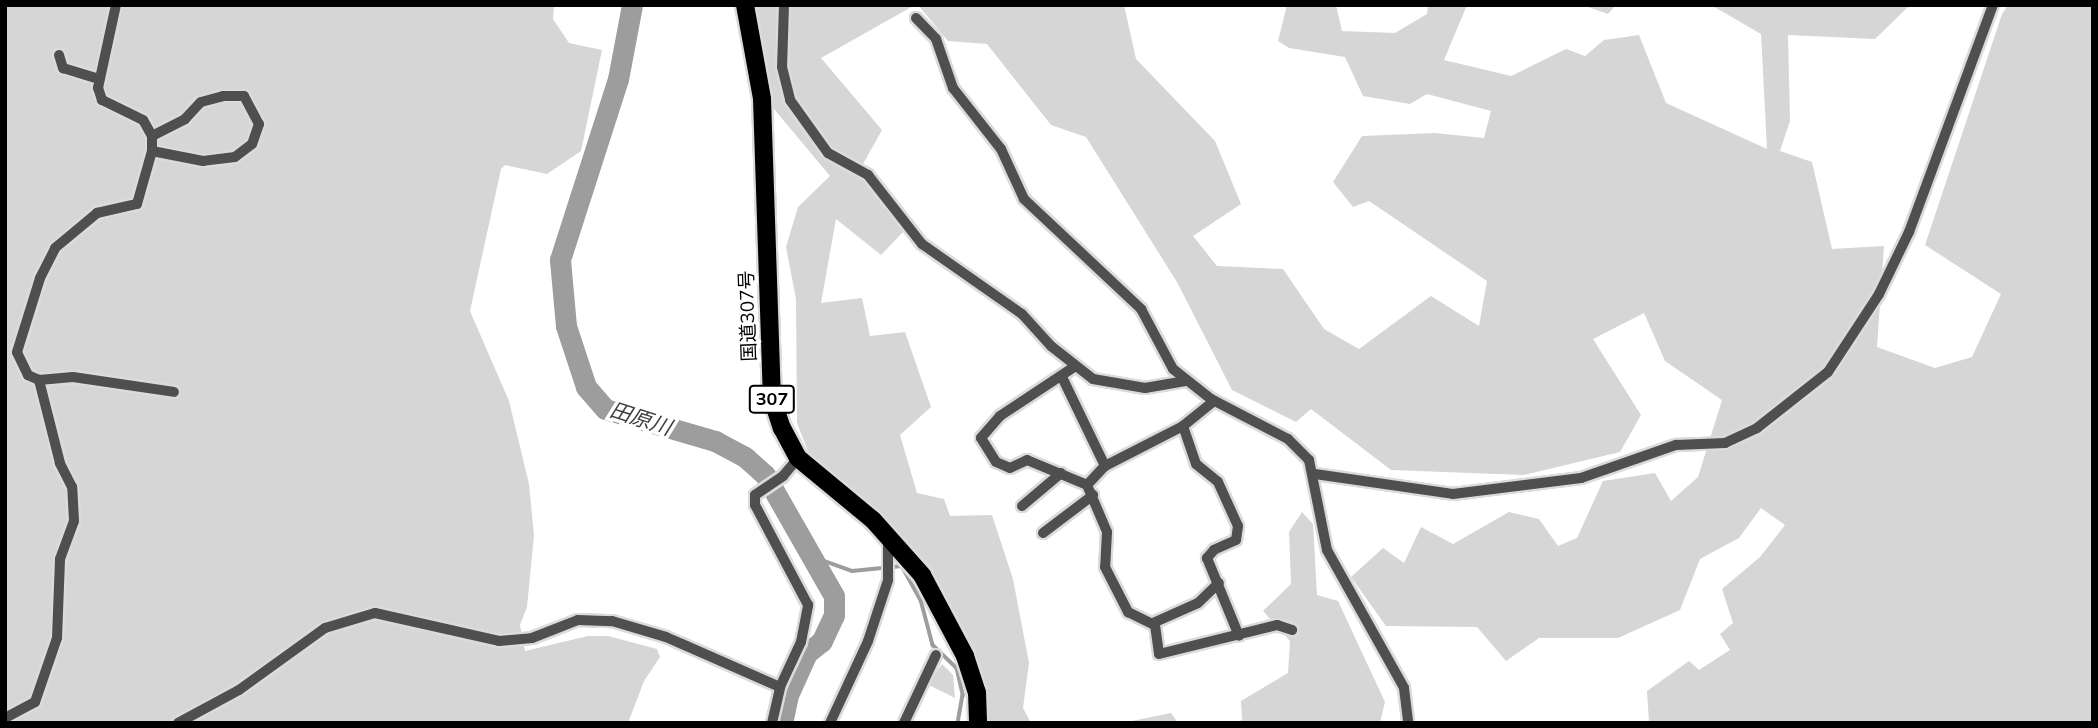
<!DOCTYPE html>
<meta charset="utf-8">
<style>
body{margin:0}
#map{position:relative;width:2098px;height:728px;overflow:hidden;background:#fff;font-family:Mulish,"Noto Sans JP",sans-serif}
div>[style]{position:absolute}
.green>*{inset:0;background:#d6d6d6}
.stream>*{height:3.5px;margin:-1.75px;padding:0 1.75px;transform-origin:1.75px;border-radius:1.75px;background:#9d9d9d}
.river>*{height:21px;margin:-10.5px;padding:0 10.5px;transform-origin:10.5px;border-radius:10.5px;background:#9d9d9d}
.roads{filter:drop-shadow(2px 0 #dbdbdb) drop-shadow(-2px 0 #dbdbdb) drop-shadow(0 2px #dbdbdb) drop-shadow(0 -2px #dbdbdb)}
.street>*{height:10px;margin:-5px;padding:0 5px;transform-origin:5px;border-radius:5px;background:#4f4f4f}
.highway>*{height:18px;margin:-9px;padding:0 9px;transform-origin:9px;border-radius:9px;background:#000}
span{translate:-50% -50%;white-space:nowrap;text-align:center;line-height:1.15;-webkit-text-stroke:7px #fff;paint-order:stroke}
.shield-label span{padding:2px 5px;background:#fff;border:2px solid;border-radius:5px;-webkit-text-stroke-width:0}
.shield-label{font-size:18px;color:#000;font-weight:700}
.street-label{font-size:19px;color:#000}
.water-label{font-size:21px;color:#3e3e3e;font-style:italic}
.frame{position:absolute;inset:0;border:7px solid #000;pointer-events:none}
</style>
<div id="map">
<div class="green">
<div style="clip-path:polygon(5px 5px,554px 5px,553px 19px,569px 43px,602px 50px,581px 151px,547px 174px,505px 165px,501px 169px,470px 311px,509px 401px,529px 484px,534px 535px,527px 607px,520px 625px,525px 651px,588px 636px,608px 636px,657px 649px,660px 657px,644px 681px,628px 723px,5px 723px)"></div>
<div style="clip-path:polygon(752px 5px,915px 5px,821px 58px,882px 130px,863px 164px,903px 232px,881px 255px,836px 219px,821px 303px,862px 298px,870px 336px,905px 332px,931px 407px,900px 435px,917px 493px,944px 499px,950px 516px,992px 515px,1013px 579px,1029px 663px,1023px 708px,1031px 723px,986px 723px,978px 665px,901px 535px,809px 454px,797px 423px,796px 299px,786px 247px,798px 207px,830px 176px,769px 103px)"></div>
<div style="clip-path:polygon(918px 5px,1124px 5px,1136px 59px,1215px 141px,1241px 204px,1193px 236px,1217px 266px,1283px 269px,1324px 329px,1359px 349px,1431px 296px,1479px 326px,1487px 281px,1369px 201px,1353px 207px,1333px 182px,1362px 136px,1435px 133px,1484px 138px,1491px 111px,1427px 94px,1410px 104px,1363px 96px,1345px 57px,1289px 48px,1278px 41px,1287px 5px,1336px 5px,1342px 31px,1395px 33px,1427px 14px,1428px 5px,1467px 5px,1444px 60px,1511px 76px,1566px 49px,1585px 56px,1604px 40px,1639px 35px,1666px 103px,1767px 149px,1761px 34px,1711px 5px,1910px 5px,1875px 39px,1788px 35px,1790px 121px,1780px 151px,1812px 162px,1832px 249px,1884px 246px,1877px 347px,1935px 368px,1972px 357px,2001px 294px,1925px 245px,2002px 14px,2008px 5px,2093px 5px,2093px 723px,1649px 723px,1647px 691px,1689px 661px,1699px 670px,1730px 650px,1720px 634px,1733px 623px,1722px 589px,1760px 557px,1785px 525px,1761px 508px,1739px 538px,1700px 559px,1680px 610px,1618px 638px,1539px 638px,1506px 661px,1477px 627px,1386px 626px,1351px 577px,1383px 548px,1404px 563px,1421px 527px,1453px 544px,1509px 512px,1539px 519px,1558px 546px,1577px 538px,1603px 481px,1655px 473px,1671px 501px,1698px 477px,1722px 400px,1665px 361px,1644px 313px,1593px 339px,1641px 415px,1620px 452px,1524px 475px,1391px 470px,1311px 409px,1296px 422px,1232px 390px,1177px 282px,1086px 137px,1051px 125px,987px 44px,948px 41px)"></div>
<div style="clip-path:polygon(1582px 5px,1616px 5px,1608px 14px)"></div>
<div style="clip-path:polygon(1302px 512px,1313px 524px,1317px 595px,1338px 601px,1385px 702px,1380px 723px,1235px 723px,1242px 720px,1241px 701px,1288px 673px,1290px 641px,1263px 611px,1291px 584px,1289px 532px)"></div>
<div style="clip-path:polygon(942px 664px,953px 675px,955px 698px,927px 684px)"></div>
<div style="clip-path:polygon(1171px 713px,1178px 723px,1130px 723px,1132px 721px)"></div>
</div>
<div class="stream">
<div style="left:813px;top:557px;width:41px;rotate:19.7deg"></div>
<div style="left:852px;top:571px;width:50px;rotate:-5.7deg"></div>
<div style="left:902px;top:566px;width:39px;rotate:61deg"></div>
<div style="left:921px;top:600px;width:47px;rotate:75.1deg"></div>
<div style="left:933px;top:645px;width:33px;rotate:44deg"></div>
<div style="left:957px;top:668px;width:28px;rotate:77deg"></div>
<div style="left:963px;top:695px;width:28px;rotate:100deg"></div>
</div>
<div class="river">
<div style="left:632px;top:5px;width:75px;rotate:100.7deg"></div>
<div style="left:618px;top:79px;width:190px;rotate:107.8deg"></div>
<div style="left:560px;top:260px;width:66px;rotate:84.8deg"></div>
<div style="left:566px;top:326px;width:64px;rotate:71.8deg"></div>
<div style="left:586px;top:387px;width:29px;rotate:49deg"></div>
<div style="left:605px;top:409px;width:115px;rotate:16.2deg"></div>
<div style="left:715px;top:441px;width:34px;rotate:28deg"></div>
<div style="left:745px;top:457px;width:27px;rotate:42deg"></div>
<div style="left:765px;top:475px;width:139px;rotate:60.3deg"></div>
<div style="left:834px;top:596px;width:19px;rotate:90deg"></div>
<div style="left:834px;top:615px;width:29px;rotate:115deg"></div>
<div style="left:822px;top:641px;width:19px;rotate:141deg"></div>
<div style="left:807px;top:653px;width:46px;rotate:114.3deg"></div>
<div style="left:788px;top:695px;width:29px;rotate:102deg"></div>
</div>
<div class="roads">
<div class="street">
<div style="left:784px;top:5px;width:62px;rotate:91.8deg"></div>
<div style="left:782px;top:67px;width:34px;rotate:76deg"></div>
<div style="left:790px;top:100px;width:65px;rotate:54.4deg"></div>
<div style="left:828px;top:153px;width:46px;rotate:28.8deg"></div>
<div style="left:868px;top:175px;width:88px;rotate:52deg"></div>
<div style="left:922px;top:244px;width:122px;rotate:35deg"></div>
<div style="left:1022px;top:314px;width:43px;rotate:47.8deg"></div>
<div style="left:1051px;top:346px;width:53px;rotate:38.2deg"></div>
<div style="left:1093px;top:379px;width:53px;rotate:9.8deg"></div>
<div style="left:1145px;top:388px;width:41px;rotate:-9.9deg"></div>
<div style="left:916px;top:18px;width:29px;rotate:46deg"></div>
<div style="left:936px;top:39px;width:52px;rotate:70.9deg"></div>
<div style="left:953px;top:88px;width:78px;rotate:51.8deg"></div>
<div style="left:1001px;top:149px;width:55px;rotate:65.3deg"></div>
<div style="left:1024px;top:199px;width:161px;rotate:43.2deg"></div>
<div style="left:1141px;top:309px;width:68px;rotate:61.9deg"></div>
<div style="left:1173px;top:369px;width:48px;rotate:38.3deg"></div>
<div style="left:1211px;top:399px;width:87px;rotate:27.5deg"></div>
<div style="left:1288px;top:439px;width:30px;rotate:45deg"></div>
<div style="left:1309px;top:460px;width:92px;rotate:78.7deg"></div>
<div style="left:1327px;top:550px;width:158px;rotate:60.8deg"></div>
<div style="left:1404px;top:688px;width:35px;rotate:83deg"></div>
<div style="left:59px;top:55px;width:14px;rotate:73deg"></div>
<div style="left:63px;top:68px;width:38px;rotate:17deg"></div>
<div style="left:152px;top:136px;width:37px;rotate:-27deg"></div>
<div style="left:185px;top:119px;width:23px;rotate:-47deg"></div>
<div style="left:201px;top:102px;width:23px;rotate:-15deg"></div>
<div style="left:223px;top:96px;width:21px"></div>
<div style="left:244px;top:96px;width:32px;rotate:62deg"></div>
<div style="left:259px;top:124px;width:21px;rotate:109deg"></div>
<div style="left:252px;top:144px;width:21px;rotate:143deg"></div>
<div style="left:235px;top:157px;width:32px;rotate:173deg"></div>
<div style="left:203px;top:161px;width:52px;rotate:-168.9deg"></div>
<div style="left:1074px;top:367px;width:89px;rotate:146.5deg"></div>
<div style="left:1000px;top:416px;width:29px;rotate:131deg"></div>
<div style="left:981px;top:438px;width:28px;rotate:58deg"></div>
<div style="left:996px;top:462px;width:15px;rotate:23deg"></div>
<div style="left:1010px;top:468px;width:19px;rotate:-25deg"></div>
<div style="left:1027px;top:460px;width:65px;rotate:22.6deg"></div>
<div style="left:1087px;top:485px;width:51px;rotate:66.9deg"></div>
<div style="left:1107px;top:532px;width:35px;rotate:93deg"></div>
<div style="left:1105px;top:567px;width:51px;rotate:62.9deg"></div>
<div style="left:1128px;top:612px;width:30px;rotate:26deg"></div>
<div style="left:1155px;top:625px;width:29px;rotate:82deg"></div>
<div style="left:1159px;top:654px;width:122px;rotate:-13.8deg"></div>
<div style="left:1277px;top:625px;width:16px;rotate:18deg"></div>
<div style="left:1062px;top:377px;width:99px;rotate:64.2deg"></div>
<div style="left:39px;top:380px;width:34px;rotate:-5deg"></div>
<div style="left:73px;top:377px;width:102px;rotate:8.4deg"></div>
<div style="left:1183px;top:426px;width:40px;rotate:71.1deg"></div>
<div style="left:1196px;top:464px;width:28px;rotate:39deg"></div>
<div style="left:1218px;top:482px;width:48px;rotate:65.6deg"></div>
<div style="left:1238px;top:526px;width:14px;rotate:98deg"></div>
<div style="left:1236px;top:540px;width:24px;rotate:156deg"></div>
<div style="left:1214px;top:550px;width:11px;rotate:131deg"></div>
<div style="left:1207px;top:558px;width:84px;rotate:67.7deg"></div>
<div style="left:1315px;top:474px;width:139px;rotate:8.2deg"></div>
<div style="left:1453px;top:494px;width:129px;rotate:-7.1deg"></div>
<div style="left:1581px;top:478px;width:101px;rotate:-19.2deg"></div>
<div style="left:1676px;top:445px;width:49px;rotate:-2.3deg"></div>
<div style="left:1725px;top:443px;width:35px;rotate:-25deg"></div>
<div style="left:1757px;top:428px;width:90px;rotate:-38.3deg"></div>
<div style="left:1828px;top:372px;width:93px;rotate:-56.8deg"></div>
<div style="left:1879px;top:294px;width:69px;rotate:-64.2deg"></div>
<div style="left:1909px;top:232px;width:242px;rotate:-69.7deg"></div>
<div style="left:1087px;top:485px;width:26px;rotate:-47deg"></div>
<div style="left:1105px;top:466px;width:88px;rotate:-27.1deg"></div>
<div style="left:1183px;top:426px;width:40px;rotate:-39deg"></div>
<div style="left:1022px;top:506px;width:51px;rotate:-40.2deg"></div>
<div style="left:1043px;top:533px;width:63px;rotate:-37.2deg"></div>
<div style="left:1153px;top:623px;width:49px;rotate:-24deg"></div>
<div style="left:1198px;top:603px;width:29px;rotate:-44deg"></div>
<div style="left:5px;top:718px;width:34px;rotate:-28deg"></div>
<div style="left:35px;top:702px;width:68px;rotate:-71deg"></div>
<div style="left:57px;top:638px;width:79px;rotate:-87.8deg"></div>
<div style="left:60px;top:559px;width:40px;rotate:-69.8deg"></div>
<div style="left:74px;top:521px;width:34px;rotate:-93deg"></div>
<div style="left:72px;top:487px;width:27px;rotate:-117deg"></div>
<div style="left:60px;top:463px;width:86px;rotate:-104.2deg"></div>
<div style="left:39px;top:380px;width:12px;rotate:-156deg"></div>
<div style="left:28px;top:375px;width:25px;rotate:-116deg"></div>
<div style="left:17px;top:352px;width:77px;rotate:-72.7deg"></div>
<div style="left:40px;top:278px;width:34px;rotate:-63deg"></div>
<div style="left:55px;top:248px;width:55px;rotate:-39.8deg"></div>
<div style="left:97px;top:213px;width:41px;rotate:-12.7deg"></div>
<div style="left:137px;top:204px;width:55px;rotate:-74.2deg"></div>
<div style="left:152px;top:151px;width:15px;rotate:-90deg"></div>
<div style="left:152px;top:136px;width:18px;rotate:-119deg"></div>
<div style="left:143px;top:120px;width:46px;rotate:-154deg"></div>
<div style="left:102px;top:100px;width:13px;rotate:-108deg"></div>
<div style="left:98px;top:88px;width:85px;rotate:-77.8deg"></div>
<div style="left:178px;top:723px;width:69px;rotate:-28.4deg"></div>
<div style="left:239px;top:690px;width:106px;rotate:-35.8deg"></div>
<div style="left:325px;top:628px;width:52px;rotate:-16.7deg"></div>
<div style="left:375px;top:613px;width:127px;rotate:12.7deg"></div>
<div style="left:499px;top:641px;width:33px;rotate:-5deg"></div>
<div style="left:532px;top:638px;width:49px;rotate:-21.4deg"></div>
<div style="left:578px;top:620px;width:34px;rotate:2deg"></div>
<div style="left:612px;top:621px;width:56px;rotate:16.5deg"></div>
<div style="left:666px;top:637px;width:124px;rotate:23.7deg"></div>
<div style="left:772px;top:723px;width:37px;rotate:-77deg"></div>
<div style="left:780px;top:687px;width:50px;rotate:-65deg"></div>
<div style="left:801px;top:642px;width:38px;rotate:-79deg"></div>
<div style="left:808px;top:605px;width:113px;rotate:-117.9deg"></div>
<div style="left:755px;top:505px;width:10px;rotate:-90deg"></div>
<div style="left:755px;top:495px;width:34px;rotate:-34deg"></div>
<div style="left:783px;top:476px;width:23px;rotate:-50deg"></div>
<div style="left:830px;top:723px;width:90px;rotate:-65.1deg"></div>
<div style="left:868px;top:641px;width:64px;rotate:-71.8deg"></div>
<div style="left:888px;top:580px;width:41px;rotate:-90deg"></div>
<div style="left:904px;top:723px;width:75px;rotate:-64.8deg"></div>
</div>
<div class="highway">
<div style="left:745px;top:5px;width:96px;rotate:79.7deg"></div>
<div style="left:762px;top:99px;width:299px;rotate:88.1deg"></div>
<div style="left:772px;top:398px;width:32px;rotate:72deg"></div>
<div style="left:782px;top:428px;width:34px;rotate:62deg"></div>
<div style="left:798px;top:458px;width:97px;rotate:39.6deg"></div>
<div style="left:873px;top:520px;width:74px;rotate:48.3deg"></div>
<div style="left:922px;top:575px;width:92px;rotate:62deg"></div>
<div style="left:965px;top:656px;width:38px;rotate:72deg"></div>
<div style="left:977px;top:692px;width:31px;rotate:88deg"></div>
</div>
</div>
<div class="shield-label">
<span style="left:772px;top:399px">307</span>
</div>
<div class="street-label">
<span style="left:748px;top:316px;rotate:-92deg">国道307号</span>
</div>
<div class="water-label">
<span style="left:641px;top:418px;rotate:18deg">田原川</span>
</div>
<div class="frame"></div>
</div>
